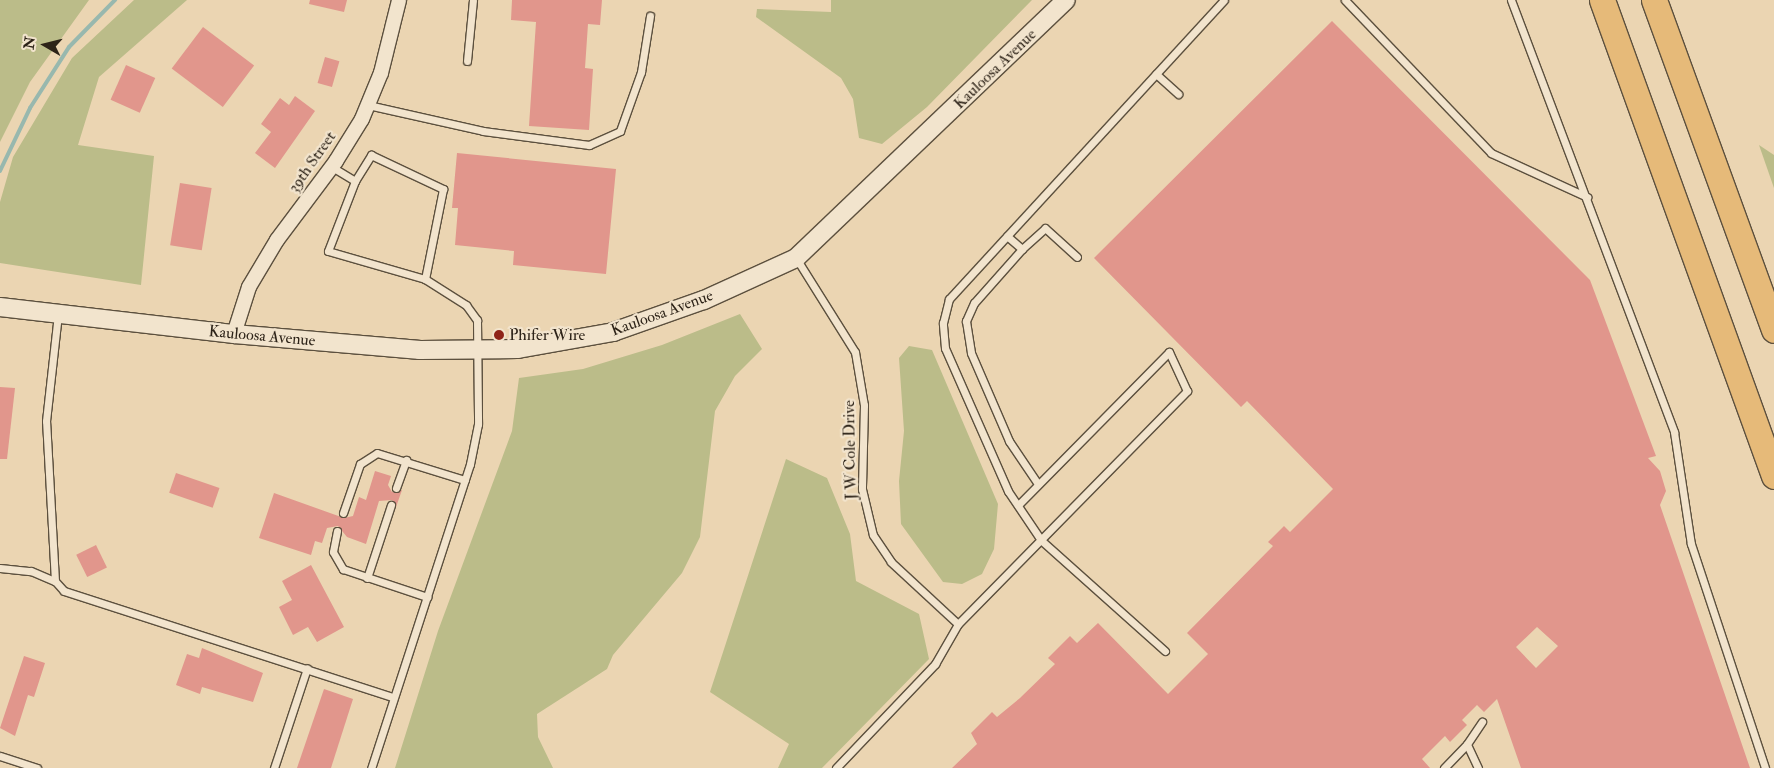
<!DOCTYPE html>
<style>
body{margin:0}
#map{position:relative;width:1774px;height:768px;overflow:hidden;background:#ebd5b2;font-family:"IM FELL Double Pica",serif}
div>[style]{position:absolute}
.green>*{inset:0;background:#bbbc89}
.stream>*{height:4px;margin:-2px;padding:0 2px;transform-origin:2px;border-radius:2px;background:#98b8ae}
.building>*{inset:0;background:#e1968c;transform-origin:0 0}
.roads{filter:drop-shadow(1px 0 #5c503e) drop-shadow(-1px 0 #5c503e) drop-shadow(0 1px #5c503e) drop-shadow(0 -1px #5c503e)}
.service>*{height:7px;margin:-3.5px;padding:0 3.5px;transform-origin:3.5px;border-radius:3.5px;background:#f2e4cd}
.minor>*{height:14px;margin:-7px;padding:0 7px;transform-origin:7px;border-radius:7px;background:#f2e4cd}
.tertiary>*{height:18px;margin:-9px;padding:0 9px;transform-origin:9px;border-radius:9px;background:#f2e4cd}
.motorway>*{height:25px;margin:-12.5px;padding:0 12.5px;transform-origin:12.5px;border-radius:12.5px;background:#e6ba79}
.dots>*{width:14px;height:14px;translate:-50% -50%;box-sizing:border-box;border:2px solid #f2e4cd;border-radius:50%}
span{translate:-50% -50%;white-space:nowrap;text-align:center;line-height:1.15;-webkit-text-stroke:4.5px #f2e4cd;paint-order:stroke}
.street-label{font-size:16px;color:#2d2318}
.poi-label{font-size:16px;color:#2d2318}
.left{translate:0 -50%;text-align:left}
.north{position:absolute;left:20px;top:20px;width:50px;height:50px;-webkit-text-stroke:4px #f2e4cd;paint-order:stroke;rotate:278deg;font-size:14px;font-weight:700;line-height:20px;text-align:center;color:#2d2318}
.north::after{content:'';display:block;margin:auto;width:18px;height:22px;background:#2d2318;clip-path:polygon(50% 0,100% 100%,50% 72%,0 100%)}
</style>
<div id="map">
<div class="green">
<div style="clip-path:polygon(0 0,89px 0,30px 82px,0 142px)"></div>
<div style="clip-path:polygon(134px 0,187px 0,99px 77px,78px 145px,154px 156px,141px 285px,0 263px,0 202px,13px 157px,72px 58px)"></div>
<div style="clip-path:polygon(831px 0,1032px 0,927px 107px,882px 144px,859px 138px,853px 99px,841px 78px,756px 17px,757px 9px,831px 12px)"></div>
<div style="clip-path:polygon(1759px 145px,1774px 155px,1774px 188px)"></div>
<div style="clip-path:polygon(740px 314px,762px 349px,735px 376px,715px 411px,700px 537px,682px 573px,613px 655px,607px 669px,537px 714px,538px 737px,553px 768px,395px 768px,438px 631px,512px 431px,519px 378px,583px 369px,662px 345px)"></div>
<div style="clip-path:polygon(909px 346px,932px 350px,998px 504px,994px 549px,982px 574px,962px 584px,943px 582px,901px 524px,899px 481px,904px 431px,899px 358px)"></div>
<div style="clip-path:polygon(786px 459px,827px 478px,850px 534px,856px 581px,919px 614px,929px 659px,822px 768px,778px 768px,789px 744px,710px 692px)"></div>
</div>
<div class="stream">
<div style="left:0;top:171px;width:70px;rotate:-64.5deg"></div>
<div style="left:30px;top:108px;width:72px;rotate:-57.4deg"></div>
<div style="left:69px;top:47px;width:66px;rotate:-45.6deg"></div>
</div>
<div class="building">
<div style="clip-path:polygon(310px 0,347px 0,344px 12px,309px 4px)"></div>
<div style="clip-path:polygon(512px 0,602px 0,600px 25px,588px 24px,585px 68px,593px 69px,589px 130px,529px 126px,536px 22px,511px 20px)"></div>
<div style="clip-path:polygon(evenodd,1332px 21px,1590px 280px,1656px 456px,1648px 458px,1660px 471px,1666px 491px,1660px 505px,1750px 768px,1521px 768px,1497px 699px,1484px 712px,1477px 705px,1462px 720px,1467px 725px,1450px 742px,1445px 736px,1422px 759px,1430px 768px,952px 768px,977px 744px,971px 733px,992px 712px,997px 717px,1020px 698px,1055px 664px,1048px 658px,1070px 636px,1077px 643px,1098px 623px,1168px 694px,1208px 654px,1187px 633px,1273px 546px,1268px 542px,1284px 526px,1290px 532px,1333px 489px,1247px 401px,1241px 407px,1094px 258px,1332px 21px,1537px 627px,1558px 646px,1536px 668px,1516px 647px,1537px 627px)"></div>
<div style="left:203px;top:27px;width:64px;height:52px;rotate:37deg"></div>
<div style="left:325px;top:57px;width:15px;height:27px;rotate:16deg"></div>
<div style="left:126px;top:65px;width:32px;height:38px;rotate:24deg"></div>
<div style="clip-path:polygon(295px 96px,315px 111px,275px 168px,255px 153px,271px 132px,261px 124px,280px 98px,289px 105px)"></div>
<div style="clip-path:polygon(457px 153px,616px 169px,606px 274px,513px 265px,514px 251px,455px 245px,458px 208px,452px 208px)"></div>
<div style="left:180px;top:183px;width:32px;height:63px;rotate:9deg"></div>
<div style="clip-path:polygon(0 387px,15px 388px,7px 459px,0 459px)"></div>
<div style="clip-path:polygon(375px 471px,391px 476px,388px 485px,392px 492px,402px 490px,396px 507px,392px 500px,379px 501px,366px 544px,347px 537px,338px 526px,327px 528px,322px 543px,315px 541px,311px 555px,259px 538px,274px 493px,344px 518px,353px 516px,359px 497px,366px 500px)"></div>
<div style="left:176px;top:473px;width:46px;height:21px;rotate:19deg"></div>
<div style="left:96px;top:545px;width:25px;height:22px;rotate:64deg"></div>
<div style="clip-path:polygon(311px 565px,344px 627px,317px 642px,308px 627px,293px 635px,279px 607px,292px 600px,282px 581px)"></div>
<div style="clip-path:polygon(202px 648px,263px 673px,253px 702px,202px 687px,200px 694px,176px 685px,187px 654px,199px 658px)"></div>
<div style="clip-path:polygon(24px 656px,45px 663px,34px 697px,28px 695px,15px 736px,0 728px)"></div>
<div style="clip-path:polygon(324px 689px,353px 699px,331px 768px,297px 768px)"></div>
</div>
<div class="roads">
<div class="service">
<div style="left:1345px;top:0;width:211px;rotate:46.3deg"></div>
<div style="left:1491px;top:153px;width:106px;rotate:24.6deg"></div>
<div style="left:1511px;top:0;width:462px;rotate:69.3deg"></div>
<div style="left:1674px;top:432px;width:113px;rotate:81.4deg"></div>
<div style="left:1691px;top:544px;width:236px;rotate:71.7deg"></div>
<div style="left:467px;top:61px;width:61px;rotate:-84.4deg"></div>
<div style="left:1156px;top:74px;width:30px;rotate:42deg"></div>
<div style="left:368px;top:105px;width:118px;rotate:12.7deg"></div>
<div style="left:483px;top:131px;width:107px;rotate:7.5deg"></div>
<div style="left:589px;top:145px;width:34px;rotate:-24deg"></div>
<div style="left:620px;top:131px;width:63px;rotate:-70.4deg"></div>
<div style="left:641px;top:72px;width:57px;rotate:-80.9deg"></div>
<div style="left:332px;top:167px;width:27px;rotate:31deg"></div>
<div style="left:355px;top:181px;width:75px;rotate:111.1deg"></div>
<div style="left:328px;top:251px;width:101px;rotate:16.1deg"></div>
<div style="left:425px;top:279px;width:49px;rotate:32.4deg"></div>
<div style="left:466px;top:305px;width:19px;rotate:54deg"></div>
<div style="left:477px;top:320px;width:104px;rotate:89.4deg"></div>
<div style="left:478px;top:424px;width:41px;rotate:101.3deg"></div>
<div style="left:470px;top:464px;width:320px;rotate:108deg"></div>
<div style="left:355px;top:181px;width:31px;rotate:-58deg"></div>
<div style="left:371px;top:155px;width:80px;rotate:25.3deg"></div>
<div style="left:443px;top:189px;width:92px;rotate:101.3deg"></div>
<div style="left:1007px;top:236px;width:20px;rotate:41deg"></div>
<div style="left:1022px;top:249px;width:72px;rotate:131.6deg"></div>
<div style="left:974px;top:303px;width:20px;rotate:114deg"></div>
<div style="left:966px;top:321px;width:32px;rotate:81deg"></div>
<div style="left:971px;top:353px;width:96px;rotate:66.6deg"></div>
<div style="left:1009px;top:441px;width:52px;rotate:56deg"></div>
<div style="left:1022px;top:249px;width:31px;rotate:-42deg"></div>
<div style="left:1045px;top:228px;width:43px;rotate:42.2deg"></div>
<div style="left:796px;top:258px;width:111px;rotate:57.9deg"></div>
<div style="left:855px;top:352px;width:54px;rotate:80.4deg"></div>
<div style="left:864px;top:405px;width:84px;rotate:91.4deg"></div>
<div style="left:862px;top:489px;width:47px;rotate:76.6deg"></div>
<div style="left:873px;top:535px;width:32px;rotate:56deg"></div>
<div style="left:891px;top:562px;width:91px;rotate:42.8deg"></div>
<div style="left:396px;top:488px;width:30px;rotate:-70deg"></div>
<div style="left:343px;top:513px;width:52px;rotate:-70.9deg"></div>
<div style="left:360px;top:464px;width:20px;rotate:-33deg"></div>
<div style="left:377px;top:453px;width:92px;rotate:17.1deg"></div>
<div style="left:337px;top:531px;width:21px;rotate:101deg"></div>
<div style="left:333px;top:552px;width:20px;rotate:60deg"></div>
<div style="left:343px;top:569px;width:89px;rotate:18.4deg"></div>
<div style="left:0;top:568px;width:31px;rotate:6deg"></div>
<div style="left:31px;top:571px;width:26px;rotate:23deg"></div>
<div style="left:55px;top:581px;width:13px;rotate:48deg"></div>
<div style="left:64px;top:591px;width:346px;rotate:17.9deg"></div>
<div style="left:367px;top:578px;width:77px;rotate:-71.8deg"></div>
<div style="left:55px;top:581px;width:160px;rotate:-93.2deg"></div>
<div style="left:46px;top:421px;width:108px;rotate:-83.6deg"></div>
<div style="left:1165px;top:651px;width:166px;rotate:-138.2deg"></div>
<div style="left:1041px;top:540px;width:59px;rotate:-124deg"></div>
<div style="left:1008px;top:491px;width:156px;rotate:-113.8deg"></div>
<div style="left:945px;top:348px;width:25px;rotate:-95deg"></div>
<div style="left:943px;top:323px;width:25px;rotate:-76deg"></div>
<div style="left:949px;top:299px;width:406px;rotate:-47.4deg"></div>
<div style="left:0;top:756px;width:39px;rotate:18deg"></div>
<div style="left:274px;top:768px;width:105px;rotate:-71.7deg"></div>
<div style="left:836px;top:768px;width:144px;rotate:-46.4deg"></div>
<div style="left:935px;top:664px;width:46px;rotate:-60.1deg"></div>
<div style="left:958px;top:624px;width:327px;rotate:-45.5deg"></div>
<div style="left:1187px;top:391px;width:43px;rotate:-114.8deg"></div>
<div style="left:1169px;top:352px;width:215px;rotate:134.6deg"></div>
<div style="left:1444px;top:768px;width:33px;rotate:-46deg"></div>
<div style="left:1478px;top:768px;width:26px;rotate:-115deg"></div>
<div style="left:1467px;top:744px;width:27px;rotate:-56deg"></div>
</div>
<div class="minor">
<div style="left:234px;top:334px;width:49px;rotate:-72.3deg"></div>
<div style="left:249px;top:287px;width:55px;rotate:-59.2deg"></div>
<div style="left:277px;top:240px;width:99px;rotate:-53.2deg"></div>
<div style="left:336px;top:161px;width:49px;rotate:-58.2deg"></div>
<div style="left:362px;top:119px;width:50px;rotate:-67.6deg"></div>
<div style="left:381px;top:73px;width:75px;rotate:-76.1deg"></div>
</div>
<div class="tertiary">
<div style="left:0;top:307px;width:236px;rotate:6.6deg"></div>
<div style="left:234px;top:334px;width:187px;rotate:4.9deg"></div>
<div style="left:420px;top:350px;width:98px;rotate:-0.6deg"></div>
<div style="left:518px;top:349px;width:97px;rotate:-10.1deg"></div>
<div style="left:613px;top:332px;width:96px;rotate:-19.4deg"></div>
<div style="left:704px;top:300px;width:101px;rotate:-24.5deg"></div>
<div style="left:796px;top:258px;width:373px;rotate:-43.7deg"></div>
</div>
<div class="motorway">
<div style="left:1602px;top:0;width:506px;rotate:70.13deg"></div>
<div style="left:1654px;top:0;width:351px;rotate:70deg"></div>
</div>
</div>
<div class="dots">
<div style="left:499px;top:335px;background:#8f2418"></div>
</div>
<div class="street-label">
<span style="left:995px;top:69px;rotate:-44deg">Kauloosa Avenue</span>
<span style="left:312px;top:162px;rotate:-55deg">39th Street</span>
<span style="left:662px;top:313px;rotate:-20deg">Kauloosa Avenue</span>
<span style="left:262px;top:336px;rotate:5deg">Kauloosa Avenue</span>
<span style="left:850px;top:450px;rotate:-91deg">J W Cole Drive</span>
</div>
<div class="poi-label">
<span class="left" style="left:509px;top:335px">Phifer Wire</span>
</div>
<div class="north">N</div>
</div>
